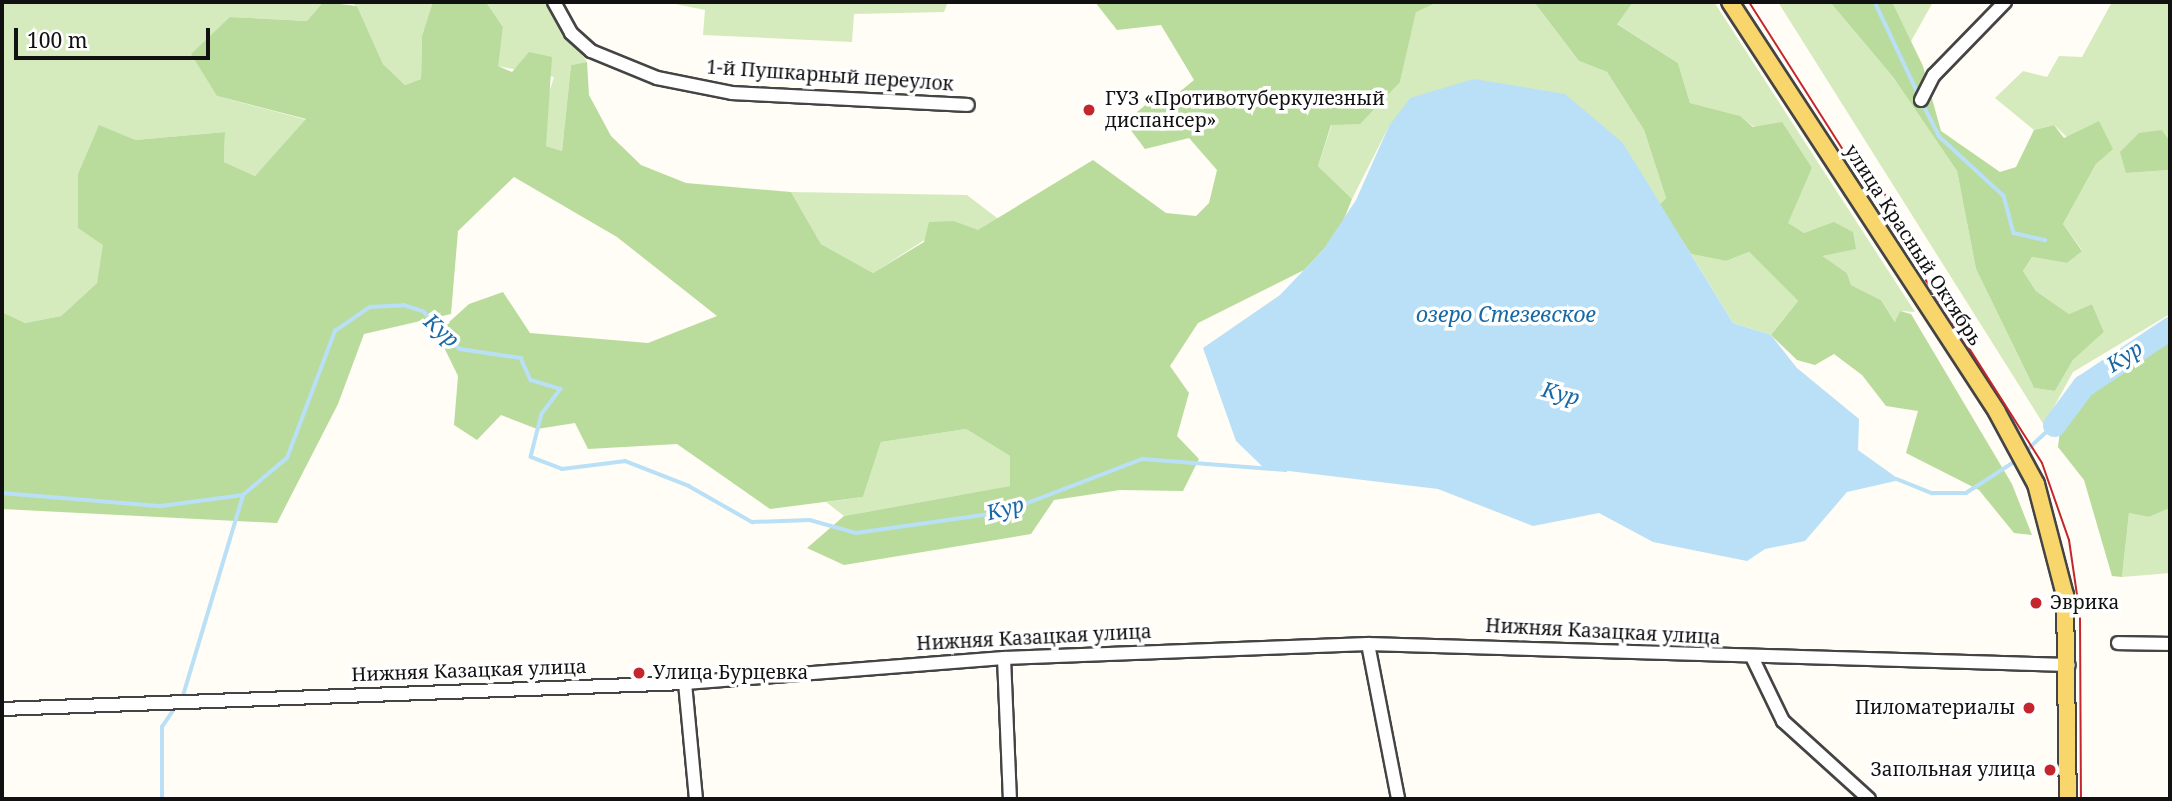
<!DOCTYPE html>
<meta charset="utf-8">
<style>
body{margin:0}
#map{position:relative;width:2172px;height:801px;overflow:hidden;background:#fffdf5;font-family:"Noto Serif",serif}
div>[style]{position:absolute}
.green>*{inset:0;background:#d5ebbd}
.forest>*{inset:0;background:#b9dc9c}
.water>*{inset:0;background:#b9e0f7}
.stream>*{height:3.5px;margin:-1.75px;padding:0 1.75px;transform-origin:1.75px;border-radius:1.75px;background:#b9e0f7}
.river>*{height:23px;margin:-11.5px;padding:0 11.5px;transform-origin:11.5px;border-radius:11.5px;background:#b9e0f7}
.roads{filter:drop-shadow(2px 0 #444) drop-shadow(-2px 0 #444) drop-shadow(0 2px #444) drop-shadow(0 -2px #444)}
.minor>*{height:12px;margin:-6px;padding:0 6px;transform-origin:6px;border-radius:6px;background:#fff}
.major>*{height:16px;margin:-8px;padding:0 8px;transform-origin:8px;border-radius:8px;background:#f9d66b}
.tram>*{height:2px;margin:-1px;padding:0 1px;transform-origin:1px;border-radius:1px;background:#c4262e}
.dots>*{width:19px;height:19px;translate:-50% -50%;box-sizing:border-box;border:4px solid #fff;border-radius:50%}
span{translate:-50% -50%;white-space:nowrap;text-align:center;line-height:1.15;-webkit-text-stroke:7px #fff;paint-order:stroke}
.street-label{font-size:19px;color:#111}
.poi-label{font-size:19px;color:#111}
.left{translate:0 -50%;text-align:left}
.right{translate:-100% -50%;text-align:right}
.water-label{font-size:21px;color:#1768a6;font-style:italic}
.frame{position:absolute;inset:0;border:4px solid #111;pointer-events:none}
.scale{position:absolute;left:14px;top:28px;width:196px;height:32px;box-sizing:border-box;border:4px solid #111;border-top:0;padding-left:9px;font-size:21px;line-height:24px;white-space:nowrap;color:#111;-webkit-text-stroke:5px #fff;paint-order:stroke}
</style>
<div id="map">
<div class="green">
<div style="clip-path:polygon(2px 2px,323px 2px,307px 21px,230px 17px,217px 96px,307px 120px,255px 176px,224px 162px,225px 132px,135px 140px,97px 283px,61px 316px,25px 323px,2px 312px)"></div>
<div style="clip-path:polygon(349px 2px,434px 2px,422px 36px,421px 79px,405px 85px,383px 64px,357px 6px)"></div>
<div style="clip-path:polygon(486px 2px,547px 2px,587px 62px,571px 65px,562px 151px,546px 146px,545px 106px,554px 77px,497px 66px,503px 27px)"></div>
<div style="clip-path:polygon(665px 2px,948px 2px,944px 12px,854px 14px,852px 42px,703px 35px,705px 10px)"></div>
<div style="clip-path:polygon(1438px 2px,1534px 2px,1579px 61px,1607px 72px,1644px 130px,1666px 198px,1659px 205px,1623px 143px,1389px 126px,1352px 199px,1318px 166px,1332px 124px,1400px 82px,1416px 11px)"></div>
<div style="clip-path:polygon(1633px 2px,1714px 2px,1915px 312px,1900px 311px,1896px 323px,1881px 300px,1851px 285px,1847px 273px,1821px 256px,1834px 223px,1804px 233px,1787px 223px,1812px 168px,1739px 116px,1690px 103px,1678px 63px,1616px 23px)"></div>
<div style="clip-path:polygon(1778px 2px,1830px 2px,1893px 77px,1957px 171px,1976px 269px,2034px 388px,2055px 391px,2073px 360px,2104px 332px,2092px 304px,2069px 314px,2036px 291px,2023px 271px,2032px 257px,2067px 263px,2082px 250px,2063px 224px,2096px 164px,2054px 125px,2034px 130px,1995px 98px,2023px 71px,2047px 77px,2059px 56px,2082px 57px,2112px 2px,2170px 2px,2170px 141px,2162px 130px,2126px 173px,2170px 170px,2170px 314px,2073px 372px,2044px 425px)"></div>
<div style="clip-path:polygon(1892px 2px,1933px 2px,1910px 43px,1892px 11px)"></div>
<div style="clip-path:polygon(791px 192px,967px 195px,1001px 221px,978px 231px,954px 221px,873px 273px,821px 244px)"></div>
<div style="clip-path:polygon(1749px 252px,1798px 301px,1771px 335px,1733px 323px,1691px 254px,1726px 261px)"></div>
<div style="clip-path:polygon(966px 429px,1010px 456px,1011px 486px,844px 516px,826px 502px,863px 497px,881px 442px)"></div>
<div style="clip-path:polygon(2170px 508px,2170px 573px,2122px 577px,2129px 513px,2149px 517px)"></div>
</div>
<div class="forest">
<div style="clip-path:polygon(323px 2px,357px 6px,383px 64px,405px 85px,421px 79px,422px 36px,433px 2px,486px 2px,503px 27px,498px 66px,512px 72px,529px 52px,552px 57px,546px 146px,562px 151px,571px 65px,587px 62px,589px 95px,611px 136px,641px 165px,686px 183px,791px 192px,821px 244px,873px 273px,924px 242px,929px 222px,954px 221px,978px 230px,1093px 160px,1166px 213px,1196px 216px,1209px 203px,1217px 170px,1189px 138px,1145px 149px,1130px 129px,1132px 116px,1154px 98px,1165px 104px,1194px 80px,1161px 25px,1117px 30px,1095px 2px,1438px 2px,1416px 12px,1400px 82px,1360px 124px,1331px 125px,1318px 166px,1352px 199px,1338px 234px,1304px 270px,1198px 323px,1170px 366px,1189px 393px,1177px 436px,1199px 459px,1183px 491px,1120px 490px,1054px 500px,1031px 534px,844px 565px,807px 548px,844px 516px,1010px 486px,1010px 456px,966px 429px,881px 442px,863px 497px,770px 509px,677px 444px,588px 449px,575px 423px,537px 429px,501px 415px,477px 440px,454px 425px,458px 376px,437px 333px,469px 304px,503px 292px,530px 333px,648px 343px,717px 316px,617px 237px,514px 177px,458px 231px,451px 314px,364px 334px,338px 404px,277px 523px,2px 509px,2px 312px,25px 323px,61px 316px,97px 283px,103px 245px,78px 228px,78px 174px,99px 125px,135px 140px,225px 132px,224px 162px,255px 176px,306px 119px,217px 96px,191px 54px,230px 17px,307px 21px)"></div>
<div style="clip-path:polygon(1534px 2px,1633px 2px,1617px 24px,1678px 63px,1690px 103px,1740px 116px,1753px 127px,1782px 122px,1812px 168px,1788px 223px,1804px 233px,1834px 222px,1853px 232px,1856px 249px,1822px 256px,1847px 273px,1851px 285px,1881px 300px,1895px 322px,1900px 311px,1911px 314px,2012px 484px,2032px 535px,2014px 533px,1979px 490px,1906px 453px,1918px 411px,1886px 406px,1862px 375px,1834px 354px,1815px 365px,1797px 360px,1771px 335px,1798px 301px,1749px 252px,1726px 261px,1691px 254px,1659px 205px,1666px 198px,1644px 130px,1607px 72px,1579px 61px)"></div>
<div style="clip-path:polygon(1830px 2px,1892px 2px,1923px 66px,1941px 131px,2000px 172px,2016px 167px,2034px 130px,2054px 125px,2064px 138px,2099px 121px,2113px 149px,2096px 164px,2063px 224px,2082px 251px,2067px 263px,2032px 257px,2023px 271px,2036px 291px,2069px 314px,2092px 304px,2104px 332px,2073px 360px,2055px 391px,2034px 388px,1976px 269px,1957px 171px,1893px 77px)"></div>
<div style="clip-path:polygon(2162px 130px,2170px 141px,2170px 170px,2126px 173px,2120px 152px,2139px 133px)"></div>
<div style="clip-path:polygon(2170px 339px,2170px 508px,2149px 517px,2129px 513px,2122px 577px,2112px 576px,2084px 480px,2058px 447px,2060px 431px,2090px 390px)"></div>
</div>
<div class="water">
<div style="clip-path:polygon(1474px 79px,1565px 94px,1623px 143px,1733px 323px,1771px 335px,1797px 368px,1859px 419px,1858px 450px,1900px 480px,1847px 492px,1805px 541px,1765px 549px,1747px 561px,1653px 542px,1599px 513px,1533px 526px,1438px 489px,1264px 468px,1236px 441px,1203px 348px,1280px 295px,1323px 250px,1356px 200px,1389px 126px,1410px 98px)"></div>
<div style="clip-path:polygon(2170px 317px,2170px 339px,2112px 373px,2106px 358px)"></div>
</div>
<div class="stream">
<div style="left:1875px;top:2px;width:103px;rotate:64.7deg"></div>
<div style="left:1922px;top:102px;width:38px;rotate:63deg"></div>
<div style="left:1939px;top:136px;width:88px;rotate:42.7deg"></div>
<div style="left:2004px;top:196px;width:38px;rotate:75deg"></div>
<div style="left:2014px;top:233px;width:32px;rotate:13deg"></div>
<div style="left:2025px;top:452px;width:40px;rotate:-43deg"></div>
<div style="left:1897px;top:479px;width:38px;rotate:22deg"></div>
<div style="left:1932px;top:493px;width:34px"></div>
<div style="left:1966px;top:493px;width:61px;rotate:-32.9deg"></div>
<div style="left:2px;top:493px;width:160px;rotate:4.7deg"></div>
<div style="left:161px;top:506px;width:83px;rotate:-7.6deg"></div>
<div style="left:243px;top:495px;width:57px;rotate:-40.1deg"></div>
<div style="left:287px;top:458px;width:136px;rotate:-69.3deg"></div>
<div style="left:335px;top:331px;width:42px;rotate:-34.4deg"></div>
<div style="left:370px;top:307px;width:34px;rotate:-3deg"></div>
<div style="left:404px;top:305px;width:20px;rotate:18deg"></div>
<div style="left:423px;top:311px;width:53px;rotate:45.8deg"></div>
<div style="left:460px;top:349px;width:62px;rotate:8.4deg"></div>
<div style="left:521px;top:358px;width:24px;rotate:66deg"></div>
<div style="left:531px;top:380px;width:31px;rotate:17deg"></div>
<div style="left:561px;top:389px;width:31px;rotate:127deg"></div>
<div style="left:542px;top:414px;width:44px;rotate:104.3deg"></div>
<div style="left:531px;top:457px;width:33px;rotate:21deg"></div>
<div style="left:562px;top:469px;width:64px;rotate:-7.2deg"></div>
<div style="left:625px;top:461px;width:69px;rotate:21.3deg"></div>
<div style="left:689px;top:486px;width:73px;rotate:29.7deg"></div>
<div style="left:752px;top:522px;width:58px;rotate:-2deg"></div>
<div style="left:810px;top:520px;width:48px;rotate:15.8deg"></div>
<div style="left:856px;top:533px;width:149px;rotate:-8.1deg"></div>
<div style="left:1004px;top:512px;width:148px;rotate:-21deg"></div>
<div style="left:1142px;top:459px;width:144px;rotate:4.4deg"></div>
<div style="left:182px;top:699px;width:212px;rotate:-73.3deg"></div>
<div style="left:162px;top:799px;width:72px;rotate:-90deg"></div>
<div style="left:162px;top:727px;width:27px;rotate:-56deg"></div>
</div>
<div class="river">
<div style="left:2054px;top:425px;width:49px;rotate:-53.4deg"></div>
<div style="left:2083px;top:386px;width:105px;rotate:-33.7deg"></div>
</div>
<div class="roads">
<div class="minor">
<div style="left:554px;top:2px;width:35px;rotate:61deg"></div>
<div style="left:571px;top:33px;width:27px;rotate:42deg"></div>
<div style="left:591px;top:51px;width:71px;rotate:22.2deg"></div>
<div style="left:657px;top:78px;width:76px;rotate:11.3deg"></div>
<div style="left:732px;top:93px;width:236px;rotate:2.9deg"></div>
<div style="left:1921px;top:100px;width:28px;rotate:-63deg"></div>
<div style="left:1934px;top:75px;width:102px;rotate:-45.8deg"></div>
<div style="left:2118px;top:643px;width:52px;rotate:1.1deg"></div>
<div style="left:1368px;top:644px;width:158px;rotate:79deg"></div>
<div style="left:1004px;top:658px;width:141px;rotate:87.6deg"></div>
<div style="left:1753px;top:659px;width:69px;rotate:64.2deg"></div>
<div style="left:1783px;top:721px;width:116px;rotate:42.2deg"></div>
<div style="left:685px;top:683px;width:117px;rotate:84.6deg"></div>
<div style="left:2px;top:709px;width:683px;rotate:-2.18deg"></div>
<div style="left:685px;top:683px;width:320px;rotate:-4.5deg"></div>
<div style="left:1004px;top:658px;width:364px;rotate:-2.2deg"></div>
<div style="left:1368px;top:644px;width:701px;rotate:1.72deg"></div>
</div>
<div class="major">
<div style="left:1730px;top:2px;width:489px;rotate:56.9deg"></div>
<div style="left:1997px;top:412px;width:82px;rotate:61.6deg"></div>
<div style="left:2036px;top:484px;width:115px;rotate:75.4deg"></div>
<div style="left:2065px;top:595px;width:204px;rotate:89.2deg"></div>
</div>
</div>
<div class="tram">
<div style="left:1749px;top:2px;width:546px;rotate:57.56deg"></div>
<div style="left:2042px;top:463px;width:82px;rotate:70.7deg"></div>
<div style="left:2069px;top:540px;width:76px;rotate:81.7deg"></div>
<div style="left:2080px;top:615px;width:184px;rotate:89.7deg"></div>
<div style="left:1873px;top:176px;width:102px;rotate:57.4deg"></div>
</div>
<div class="dots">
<div style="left:1089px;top:110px;background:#c4262e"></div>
<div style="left:2036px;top:603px;background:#c4262e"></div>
<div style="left:639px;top:673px;background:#c4262e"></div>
<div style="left:2029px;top:708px;background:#c4262e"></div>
<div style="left:2050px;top:770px;background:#c4262e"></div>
</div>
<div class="street-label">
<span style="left:830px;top:76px;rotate:4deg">1-й Пушкарный переулок</span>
<span style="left:1913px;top:245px;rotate:57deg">улица Красный Октябрь</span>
<span style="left:1603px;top:632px;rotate:3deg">Нижняя Казацкая улица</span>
<span style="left:1034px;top:638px;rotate:-3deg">Нижняя Казацкая улица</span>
<span style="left:469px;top:671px;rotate:-2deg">Нижняя Казацкая улица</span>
</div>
<div class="poi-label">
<span class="left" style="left:1105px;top:110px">ГУЗ «Противотуберкулезный<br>диспансер»</span>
<span class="left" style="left:2050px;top:603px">Эврика</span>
<span class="left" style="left:653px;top:673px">Улица Бурцевка</span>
<span class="right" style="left:2015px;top:708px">Пиломатериалы</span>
<span class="right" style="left:2036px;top:770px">Запольная улица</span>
</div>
<div class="water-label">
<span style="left:1506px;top:314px">озеро Стезевское</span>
<span style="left:442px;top:330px;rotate:41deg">Кур</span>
<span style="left:2124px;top:356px;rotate:-33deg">Кур</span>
<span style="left:1561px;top:393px;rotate:14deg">Кур</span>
<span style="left:1005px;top:508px;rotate:-15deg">Кур</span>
</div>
<div class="frame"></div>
<div class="scale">100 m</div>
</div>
